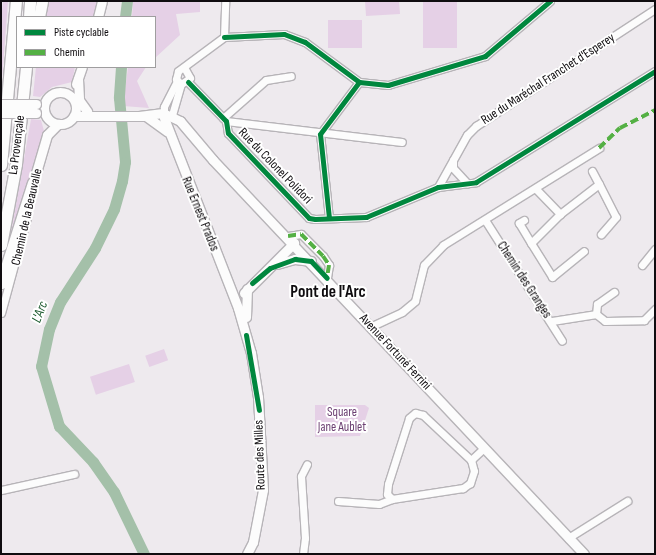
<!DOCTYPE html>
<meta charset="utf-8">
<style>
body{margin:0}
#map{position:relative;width:656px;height:555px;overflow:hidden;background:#eeeaee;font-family:"Sofia Sans Condensed",sans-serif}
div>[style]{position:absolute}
.green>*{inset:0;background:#e5d0e6;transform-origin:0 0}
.river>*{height:11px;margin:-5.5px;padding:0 5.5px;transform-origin:5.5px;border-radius:5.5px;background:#a4c0a9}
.roads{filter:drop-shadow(1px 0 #b7b4b8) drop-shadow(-1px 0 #b7b4b8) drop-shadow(0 1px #b7b4b8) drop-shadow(0 -1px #b7b4b8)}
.minor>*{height:7px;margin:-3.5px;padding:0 3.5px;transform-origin:3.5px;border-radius:3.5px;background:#fcfcfc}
.major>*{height:9px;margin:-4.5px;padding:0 4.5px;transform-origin:4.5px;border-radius:4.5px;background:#fcfcfc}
.major>.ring{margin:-4.5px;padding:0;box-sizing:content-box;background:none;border:9px solid #fcfcfc;border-radius:50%}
.highway>*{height:11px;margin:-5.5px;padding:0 5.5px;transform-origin:5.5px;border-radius:5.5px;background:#fcfcfc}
.bridges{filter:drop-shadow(1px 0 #b7b4b8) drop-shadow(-1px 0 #b7b4b8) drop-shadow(0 1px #b7b4b8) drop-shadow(0 -1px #b7b4b8)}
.major-bridge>*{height:9px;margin:-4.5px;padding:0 4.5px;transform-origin:4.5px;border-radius:4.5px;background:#fcfcfc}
.quiet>*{height:4px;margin-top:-2px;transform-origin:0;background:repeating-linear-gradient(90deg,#54b044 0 8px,transparent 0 12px)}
.cycleway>*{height:5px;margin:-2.5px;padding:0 2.5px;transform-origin:2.5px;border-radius:2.5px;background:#00873e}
span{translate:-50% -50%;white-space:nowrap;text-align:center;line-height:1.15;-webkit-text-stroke:4px #fff;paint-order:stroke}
.street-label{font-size:13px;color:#0f0c0f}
.park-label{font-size:13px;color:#6c4072}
.water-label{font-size:14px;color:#1a582c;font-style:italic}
.district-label{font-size:17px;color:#0f0c0f;font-weight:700}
.frame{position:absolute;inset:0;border:2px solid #0f0c0f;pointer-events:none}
.legend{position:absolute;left:16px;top:16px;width:140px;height:52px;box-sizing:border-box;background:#fff;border:1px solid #9f9e9f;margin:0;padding:5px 7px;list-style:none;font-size:12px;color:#0f0c0f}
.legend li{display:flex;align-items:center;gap:8px;height:20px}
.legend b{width:20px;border:1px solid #9f9e9f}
</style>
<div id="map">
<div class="green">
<div style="clip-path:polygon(3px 1px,8px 1px,1px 93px,1px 18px)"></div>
<div style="left:45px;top:1px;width:51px;height:16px"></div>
<div style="clip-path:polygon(133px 1px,200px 1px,200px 12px,176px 14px,180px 35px,155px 58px,155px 17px,132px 17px)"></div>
<div style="clip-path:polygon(365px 1px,399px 1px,400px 14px,366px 16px)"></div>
<div style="left:423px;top:1px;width:34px;height:47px"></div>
<div style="left:362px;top:20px;width:28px;height:34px;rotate:90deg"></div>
<div style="clip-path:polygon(36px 67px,75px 67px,72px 82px,52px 87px,40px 97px,33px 96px)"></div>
<div style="clip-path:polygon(128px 67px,146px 67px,137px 81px,149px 108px,123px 106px)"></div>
<div style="clip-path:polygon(31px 119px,41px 120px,44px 131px,7px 255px)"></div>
<div style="left:164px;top:349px;width:12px;height:20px;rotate:70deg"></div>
<div style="left:129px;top:364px;width:19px;height:41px;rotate:72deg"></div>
<div style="clip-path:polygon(315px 405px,365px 405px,369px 408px,360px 436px,315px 437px)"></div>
</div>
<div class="river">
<div style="left:125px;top:17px;width:16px;rotate:-83deg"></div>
<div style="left:121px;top:67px;width:31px;rotate:94deg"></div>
<div style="left:119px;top:98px;width:64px;rotate:84.6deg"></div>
<div style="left:125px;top:162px;width:19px;rotate:99deg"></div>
<div style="left:122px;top:181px;width:29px;rotate:106deg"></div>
<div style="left:114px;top:209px;width:43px;rotate:116deg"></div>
<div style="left:95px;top:248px;width:64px;rotate:122.9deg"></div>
<div style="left:60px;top:302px;width:29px;rotate:112deg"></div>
<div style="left:49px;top:329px;width:38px;rotate:102deg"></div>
<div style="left:41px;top:366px;width:63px;rotate:73.3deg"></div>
<div style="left:59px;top:426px;width:50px;rotate:46.6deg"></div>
<div style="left:93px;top:462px;width:37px;rotate:55deg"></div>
<div style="left:114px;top:492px;width:69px;rotate:64.2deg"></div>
</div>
<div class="roads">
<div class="minor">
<div style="left:224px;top:37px;width:36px;rotate:-88deg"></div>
<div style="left:185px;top:69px;width:10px;rotate:61deg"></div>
<div style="left:190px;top:78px;width:11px;rotate:146deg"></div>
<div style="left:181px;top:84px;width:7px;rotate:-135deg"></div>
<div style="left:176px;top:79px;width:8px;rotate:-76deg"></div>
<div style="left:178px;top:71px;width:57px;rotate:-36.5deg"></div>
<div style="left:224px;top:37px;width:60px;rotate:-2.9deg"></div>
<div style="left:284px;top:34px;width:22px;rotate:21deg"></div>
<div style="left:305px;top:42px;width:67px;rotate:36.5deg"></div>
<div style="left:359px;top:82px;width:29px;rotate:6deg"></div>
<div style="left:388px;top:85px;width:101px;rotate:-16.6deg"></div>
<div style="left:485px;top:56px;width:85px;rotate:-40.2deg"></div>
<div style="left:177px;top:81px;width:29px;rotate:117deg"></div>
<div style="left:164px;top:107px;width:11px;rotate:90deg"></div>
<div style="left:164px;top:118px;width:9px;rotate:-21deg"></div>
<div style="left:172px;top:115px;width:32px;rotate:-74deg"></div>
<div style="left:188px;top:82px;width:54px;rotate:45.7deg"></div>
<div style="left:226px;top:121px;width:12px;rotate:81deg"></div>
<div style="left:228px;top:133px;width:117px;rotate:46.4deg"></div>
<div style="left:309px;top:218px;width:6px;rotate:9deg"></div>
<div style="left:315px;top:219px;width:51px;rotate:-2.2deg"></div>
<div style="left:366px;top:217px;width:78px;rotate:-22.6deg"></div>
<div style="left:438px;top:187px;width:38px;rotate:-7deg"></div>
<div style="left:476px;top:182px;width:211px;rotate:-31.8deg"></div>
<div style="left:223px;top:118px;width:57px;rotate:-41.5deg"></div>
<div style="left:266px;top:80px;width:25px;rotate:-9deg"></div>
<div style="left:226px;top:121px;width:177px;rotate:6.8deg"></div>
<div style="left:453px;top:160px;width:8px;rotate:90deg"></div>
<div style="left:453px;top:168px;width:21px;rotate:47deg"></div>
<div style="left:592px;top:171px;width:15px;rotate:62deg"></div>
<div style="left:438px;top:187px;width:60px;rotate:-60.9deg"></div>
<div style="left:467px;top:135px;width:13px;rotate:-45deg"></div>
<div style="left:476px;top:126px;width:214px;rotate:-33.2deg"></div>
<div style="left:536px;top:189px;width:35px;rotate:46deg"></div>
<div style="left:560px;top:214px;width:49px;rotate:-37.6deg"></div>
<div style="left:599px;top:184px;width:37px;rotate:63deg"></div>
<div style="left:616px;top:217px;width:23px;rotate:131deg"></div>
<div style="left:560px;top:214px;width:41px;rotate:135deg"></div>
<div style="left:531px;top:243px;width:40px;rotate:58deg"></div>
<div style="left:552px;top:277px;width:41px;rotate:-39.1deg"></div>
<div style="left:329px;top:218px;width:84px;rotate:-96.1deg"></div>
<div style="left:320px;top:134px;width:65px;rotate:-53.1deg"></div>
<div style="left:485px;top:220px;width:143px;rotate:57.5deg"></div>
<div style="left:524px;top:220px;width:6px;rotate:149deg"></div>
<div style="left:519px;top:223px;width:23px;rotate:59deg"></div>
<div style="left:288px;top:236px;width:13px;rotate:-9deg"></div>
<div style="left:301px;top:234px;width:31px;rotate:45deg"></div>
<div style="left:323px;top:256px;width:11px;rotate:56deg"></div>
<div style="left:329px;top:265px;width:13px;rotate:99deg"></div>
<div style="left:642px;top:265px;width:21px;rotate:-51deg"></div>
<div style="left:1px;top:313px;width:99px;rotate:-74.8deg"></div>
<div style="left:596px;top:314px;width:10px;rotate:-84deg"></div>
<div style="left:597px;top:304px;width:21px;rotate:-35deg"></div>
<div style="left:552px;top:321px;width:45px;rotate:-9deg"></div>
<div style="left:596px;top:314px;width:11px;rotate:38deg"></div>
<div style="left:605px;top:321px;width:39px;rotate:-1deg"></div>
<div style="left:644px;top:320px;width:16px;rotate:-45deg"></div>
<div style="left:372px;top:326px;width:33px;rotate:-25deg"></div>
<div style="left:402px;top:312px;width:17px;rotate:-40deg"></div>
<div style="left:415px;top:301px;width:37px;rotate:-76deg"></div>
<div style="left:424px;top:265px;width:28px;rotate:-46deg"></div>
<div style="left:443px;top:245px;width:184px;rotate:-31.9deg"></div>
<div style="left:415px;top:413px;width:8px;rotate:14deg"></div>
<div style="left:423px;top:415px;width:66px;rotate:43.2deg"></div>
<div style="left:471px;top:460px;width:11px;rotate:75deg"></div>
<div style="left:474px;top:471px;width:13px;rotate:108deg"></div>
<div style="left:470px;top:483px;width:9px;rotate:144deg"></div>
<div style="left:463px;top:488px;width:72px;rotate:171.2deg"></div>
<div style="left:392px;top:499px;width:7px;rotate:-135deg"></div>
<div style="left:387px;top:494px;width:10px;rotate:-84deg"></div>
<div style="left:388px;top:484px;width:69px;rotate:-72.3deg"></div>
<div style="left:409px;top:418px;width:8px;rotate:-40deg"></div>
<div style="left:471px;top:460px;width:18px;rotate:-43deg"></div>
<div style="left:1px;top:490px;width:75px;rotate:-12.4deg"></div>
<div style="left:338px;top:501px;width:41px;rotate:4.2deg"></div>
<div style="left:379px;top:504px;width:14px;rotate:-21deg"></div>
<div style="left:568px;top:538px;width:70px;rotate:-32.1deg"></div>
<div style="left:303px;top:554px;width:16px;rotate:-83deg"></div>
<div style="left:305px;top:538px;width:62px;rotate:-93.7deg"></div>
<div style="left:301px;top:476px;width:13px;rotate:-63deg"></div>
</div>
<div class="major">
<div style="left:98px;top:17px;width:16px;rotate:-76deg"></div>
<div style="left:78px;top:79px;width:21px;rotate:87deg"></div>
<div style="left:79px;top:100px;width:14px;rotate:54deg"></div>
<div style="left:76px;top:84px;width:18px;rotate:-71deg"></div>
<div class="ring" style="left:44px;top:92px;width:23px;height:23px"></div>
<div style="left:74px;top:116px;width:70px"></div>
<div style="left:139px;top:116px;width:24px;rotate:-7deg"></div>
<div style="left:163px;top:113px;width:19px;rotate:25deg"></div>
<div style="left:180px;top:121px;width:51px;rotate:49.8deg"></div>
<div style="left:213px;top:160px;width:541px;rotate:46.72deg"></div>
<div style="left:146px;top:116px;width:26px;rotate:36deg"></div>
<div style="left:164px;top:118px;width:204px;rotate:68.7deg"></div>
<div style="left:238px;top:308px;width:47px;rotate:73.9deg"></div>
<div style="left:251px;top:353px;width:45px;rotate:81deg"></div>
<div style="left:258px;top:397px;width:93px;rotate:86.9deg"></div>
<div style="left:263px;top:490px;width:53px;rotate:100.9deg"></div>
<div style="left:253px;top:542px;width:13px;rotate:117deg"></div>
<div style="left:33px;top:183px;width:50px;rotate:-73.7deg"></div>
<div style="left:47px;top:135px;width:16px;rotate:-45deg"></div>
<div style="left:277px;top:264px;width:19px;rotate:-16deg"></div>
<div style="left:295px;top:259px;width:16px;rotate:7deg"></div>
<div style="left:244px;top:293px;width:71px;rotate:-45deg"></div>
<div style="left:246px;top:317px;width:28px;rotate:-88deg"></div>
</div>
<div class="highway">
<div style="left:29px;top:17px;width:16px;rotate:-86deg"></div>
<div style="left:39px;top:17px;width:16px;rotate:-79deg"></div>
<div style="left:1px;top:165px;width:165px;rotate:-84.8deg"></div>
<div style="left:1px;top:245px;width:82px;rotate:-79.5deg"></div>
<div style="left:16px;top:164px;width:98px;rotate:-84.1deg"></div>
<div style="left:1px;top:283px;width:105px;rotate:-72.3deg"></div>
</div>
</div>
<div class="bridges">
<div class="major-bridge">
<div style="left:1px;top:104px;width:35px"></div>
<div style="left:1px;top:113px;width:35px"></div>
</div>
</div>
<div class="quiet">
<div style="left:599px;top:148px;width:29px;rotate:-44deg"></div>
<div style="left:620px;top:128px;width:39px;rotate:-27deg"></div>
<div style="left:288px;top:236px;width:13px;rotate:-9deg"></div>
<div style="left:301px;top:234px;width:31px;rotate:45deg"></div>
<div style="left:323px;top:256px;width:11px;rotate:56deg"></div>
<div style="left:329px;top:265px;width:13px;rotate:99deg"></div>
</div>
<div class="cycleway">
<div style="left:224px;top:37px;width:60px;rotate:-2.9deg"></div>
<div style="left:284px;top:34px;width:22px;rotate:21deg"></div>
<div style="left:305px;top:42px;width:67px;rotate:36.5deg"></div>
<div style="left:359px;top:82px;width:29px;rotate:6deg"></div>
<div style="left:388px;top:85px;width:101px;rotate:-16.6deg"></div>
<div style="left:485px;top:56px;width:85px;rotate:-40.2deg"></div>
<div style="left:188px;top:82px;width:54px;rotate:45.7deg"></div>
<div style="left:226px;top:121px;width:12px;rotate:81deg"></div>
<div style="left:228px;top:133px;width:117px;rotate:46.4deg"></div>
<div style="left:309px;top:218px;width:6px;rotate:9deg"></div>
<div style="left:315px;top:219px;width:51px;rotate:-2.2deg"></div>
<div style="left:366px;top:217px;width:78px;rotate:-22.6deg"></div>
<div style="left:438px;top:187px;width:38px;rotate:-7deg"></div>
<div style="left:476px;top:182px;width:211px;rotate:-31.8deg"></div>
<div style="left:329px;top:218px;width:84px;rotate:-96.1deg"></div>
<div style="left:320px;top:134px;width:65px;rotate:-53.1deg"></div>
<div style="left:252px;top:283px;width:23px;rotate:-40deg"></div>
<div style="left:270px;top:268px;width:27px;rotate:-20deg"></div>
<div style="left:295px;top:259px;width:16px;rotate:7deg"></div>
<div style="left:311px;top:261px;width:23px;rotate:47deg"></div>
<div style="left:246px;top:335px;width:76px;rotate:80.2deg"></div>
</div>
<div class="street-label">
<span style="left:548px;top:79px;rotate:-33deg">Rue du Maréchal Franchet d'Esperey</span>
<span style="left:17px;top:145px;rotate:-83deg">La Provençale</span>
<span style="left:275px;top:166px;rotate:46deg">Rue du Colonel Polidori</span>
<span style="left:200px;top:214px;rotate:68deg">Rue Ernest Prados</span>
<span style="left:27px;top:217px;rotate:-77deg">Chemin de la Beauvalle</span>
<span style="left:524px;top:280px;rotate:57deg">Chemin des Granges</span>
<span style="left:395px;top:352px;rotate:47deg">Avenue Fortuné Ferrini</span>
<span style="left:260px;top:455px;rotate:-92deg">Route des Milles</span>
</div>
<div class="park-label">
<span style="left:342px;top:420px">Square<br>Jane Aublet</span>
</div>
<div class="water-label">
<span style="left:40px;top:312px;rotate:-69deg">L'Arc</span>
</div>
<div class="district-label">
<span style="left:328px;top:293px">Pont de l'Arc</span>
</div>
<div class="frame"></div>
<ul class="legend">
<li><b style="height:5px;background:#00873e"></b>Piste cyclable</li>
<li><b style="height:5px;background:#54b044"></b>Chemin</li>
</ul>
</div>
